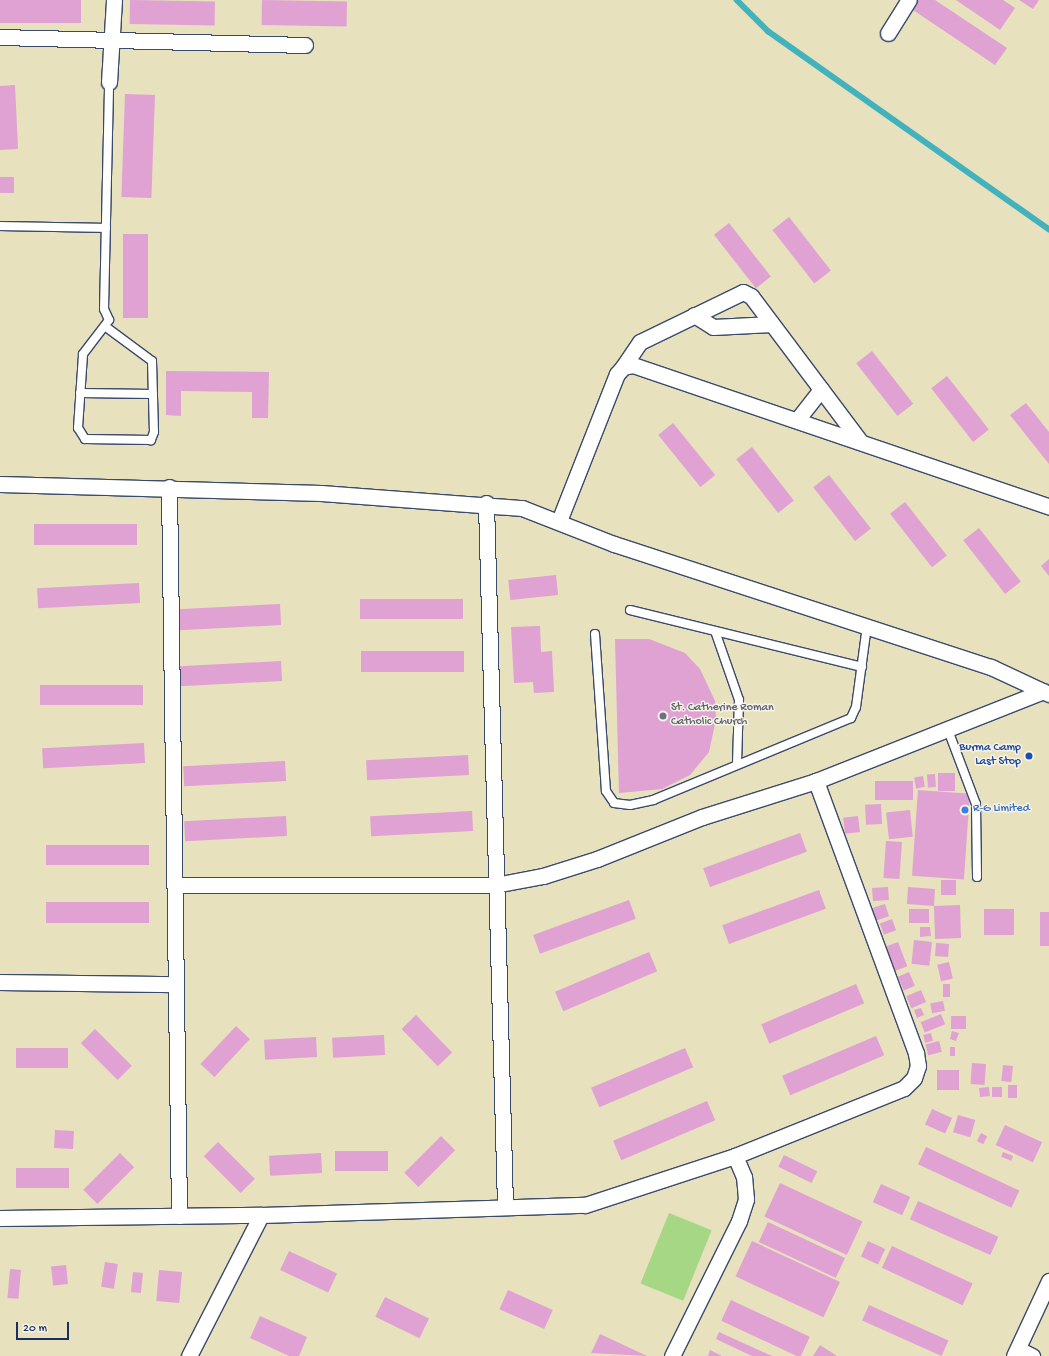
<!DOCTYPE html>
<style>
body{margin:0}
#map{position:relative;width:1049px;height:1356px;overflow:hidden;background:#e7e1bd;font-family:"Gochi Hand",sans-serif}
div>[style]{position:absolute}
.green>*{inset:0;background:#a6d785;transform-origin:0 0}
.stream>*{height:5.5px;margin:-2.75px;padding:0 2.75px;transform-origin:2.75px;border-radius:2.75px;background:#42b2bc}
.building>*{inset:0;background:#e0a1d3;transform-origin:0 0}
.roads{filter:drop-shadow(1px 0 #3a4a6c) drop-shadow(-1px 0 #3a4a6c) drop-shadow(0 1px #3a4a6c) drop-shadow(0 -1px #3a4a6c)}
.lane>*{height:8px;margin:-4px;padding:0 4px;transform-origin:4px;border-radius:4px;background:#fff}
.street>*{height:15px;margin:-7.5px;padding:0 7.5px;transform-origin:7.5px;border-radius:7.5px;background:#fff}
.dots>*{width:11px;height:11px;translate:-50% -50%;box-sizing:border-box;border:2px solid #f7f3e8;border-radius:50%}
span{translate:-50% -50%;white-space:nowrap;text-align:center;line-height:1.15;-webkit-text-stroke:3px #f7f3e8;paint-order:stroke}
.worship-label{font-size:12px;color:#5b616d}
.left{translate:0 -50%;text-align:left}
.transit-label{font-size:12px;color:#164399}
.right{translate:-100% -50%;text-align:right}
.shop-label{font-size:12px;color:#366cbe}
.scale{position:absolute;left:16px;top:1322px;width:53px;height:18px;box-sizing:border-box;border:2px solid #1b2f5e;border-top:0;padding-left:5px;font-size:12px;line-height:14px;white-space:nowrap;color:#1b2f5e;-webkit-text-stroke:3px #f7f3e8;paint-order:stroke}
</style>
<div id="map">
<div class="green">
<div style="left:669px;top:1213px;width:46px;height:76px;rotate:22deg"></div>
</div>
<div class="stream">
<div style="left:737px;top:0;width:44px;rotate:45deg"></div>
<div style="left:768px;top:31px;width:344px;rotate:35.2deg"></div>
</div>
<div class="building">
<div style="left:0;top:0;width:81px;height:23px"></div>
<div style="left:130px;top:0;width:85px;height:24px;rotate:1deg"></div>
<div style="left:262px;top:0;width:85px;height:25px;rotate:1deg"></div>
<div style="clip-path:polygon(915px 0,935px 0,1007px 48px,995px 65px,910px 8px)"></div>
<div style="clip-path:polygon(956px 0,1003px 0,1015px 8px,1000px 30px)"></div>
<div style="clip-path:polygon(1019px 0,1039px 0,1033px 9px)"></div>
<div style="clip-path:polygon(15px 85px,18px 149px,0 150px,0 86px)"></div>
<div style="left:125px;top:94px;width:30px;height:103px;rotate:2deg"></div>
<div style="left:0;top:177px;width:14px;height:16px"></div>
<div style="left:789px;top:217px;width:68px;height:21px;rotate:52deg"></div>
<div style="left:729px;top:223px;width:68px;height:19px;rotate:52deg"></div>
<div style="left:123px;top:234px;width:25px;height:84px"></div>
<div style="left:872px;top:351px;width:67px;height:20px;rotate:52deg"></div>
<div style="clip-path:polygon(166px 371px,269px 372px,268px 418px,252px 418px,252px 392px,181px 391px,181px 416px,166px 415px)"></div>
<div style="left:947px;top:376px;width:68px;height:20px;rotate:52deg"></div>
<div style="clip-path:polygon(1026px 403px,1049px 432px,1049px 464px,1010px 415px)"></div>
<div style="left:673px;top:423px;width:67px;height:19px;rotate:51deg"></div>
<div style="left:752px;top:447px;width:68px;height:20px;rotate:52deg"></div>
<div style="left:829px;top:475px;width:68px;height:20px;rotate:52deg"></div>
<div style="left:905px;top:502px;width:68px;height:19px;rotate:52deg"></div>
<div style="left:137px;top:524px;width:21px;height:103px;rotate:90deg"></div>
<div style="left:979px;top:528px;width:68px;height:20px;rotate:52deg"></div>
<div style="clip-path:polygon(1049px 559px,1049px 576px,1041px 566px)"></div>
<div style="left:556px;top:575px;width:20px;height:48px;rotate:84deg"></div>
<div style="left:139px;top:583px;width:20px;height:102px;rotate:87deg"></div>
<div style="left:463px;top:599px;width:20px;height:103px;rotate:90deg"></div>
<div style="left:280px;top:604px;width:21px;height:102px;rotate:87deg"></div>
<div style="clip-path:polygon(540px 626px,541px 652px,552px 651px,554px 692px,534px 693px,533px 682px,514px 683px,511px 627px)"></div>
<div style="clip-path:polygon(615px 639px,649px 639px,685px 653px,700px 669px,715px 701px,716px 719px,709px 752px,690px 775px,662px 789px,619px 793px)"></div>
<div style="left:464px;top:651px;width:21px;height:103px;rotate:90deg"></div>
<div style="left:281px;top:661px;width:20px;height:102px;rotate:87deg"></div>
<div style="left:143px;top:685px;width:20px;height:103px;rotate:90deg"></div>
<div style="left:144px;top:743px;width:20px;height:102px;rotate:87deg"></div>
<div style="left:468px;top:755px;width:20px;height:102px;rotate:87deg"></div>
<div style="left:285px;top:761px;width:20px;height:102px;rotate:87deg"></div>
<div style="left:938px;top:773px;width:17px;height:18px"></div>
<div style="left:935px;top:774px;width:13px;height:8px;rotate:86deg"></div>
<div style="left:923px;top:776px;width:11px;height:9px;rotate:80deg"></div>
<div style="left:913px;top:781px;width:19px;height:38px;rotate:90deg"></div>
<div style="left:918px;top:790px;width:52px;height:86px;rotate:4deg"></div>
<div style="left:881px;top:804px;width:20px;height:16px;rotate:87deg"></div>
<div style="left:910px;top:810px;width:27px;height:24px;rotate:84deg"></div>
<div style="left:472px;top:811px;width:20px;height:102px;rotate:87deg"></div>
<div style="left:286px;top:816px;width:20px;height:102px;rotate:87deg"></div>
<div style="left:858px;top:816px;width:16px;height:15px;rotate:83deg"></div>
<div style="left:800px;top:833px;width:20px;height:103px;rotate:70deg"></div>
<div style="left:886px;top:841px;width:16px;height:37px;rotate:4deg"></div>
<div style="left:149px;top:845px;width:20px;height:103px;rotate:90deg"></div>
<div style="left:956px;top:880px;width:15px;height:15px;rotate:90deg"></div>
<div style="left:888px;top:887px;width:13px;height:16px;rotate:86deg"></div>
<div style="clip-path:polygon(908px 887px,935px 889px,934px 906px,960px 905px,961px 938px,935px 939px,934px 906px,907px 904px)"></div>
<div style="left:819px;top:890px;width:20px;height:103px;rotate:70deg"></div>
<div style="left:629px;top:900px;width:20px;height:102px;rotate:70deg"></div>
<div style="left:149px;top:902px;width:21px;height:103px;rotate:90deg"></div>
<div style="left:885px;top:904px;width:13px;height:14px;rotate:72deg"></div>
<div style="left:929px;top:909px;width:14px;height:20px;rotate:90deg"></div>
<div style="left:984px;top:909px;width:30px;height:26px"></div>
<div style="left:1040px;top:912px;width:9px;height:34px"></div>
<div style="left:892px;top:919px;width:12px;height:13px;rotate:70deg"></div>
<div style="clip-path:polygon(920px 927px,930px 927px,931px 936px,920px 937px)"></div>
<div style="left:914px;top:940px;width:18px;height:24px;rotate:6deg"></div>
<div style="left:898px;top:942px;width:26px;height:14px;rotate:69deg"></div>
<div style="left:936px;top:943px;width:13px;height:13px;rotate:4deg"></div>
<div style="left:649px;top:952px;width:21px;height:102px;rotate:67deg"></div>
<div style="left:949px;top:962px;width:17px;height:12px;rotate:77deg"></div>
<div style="left:909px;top:972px;width:15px;height:12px;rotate:67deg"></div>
<div style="left:856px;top:984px;width:21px;height:103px;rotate:67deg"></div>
<div style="left:943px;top:984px;width:7px;height:13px"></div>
<div style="left:921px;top:990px;width:13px;height:16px;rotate:67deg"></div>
<div style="left:943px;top:1001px;width:10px;height:13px;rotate:79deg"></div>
<div style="clip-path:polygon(921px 1008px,924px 1015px,917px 1018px,914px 1010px)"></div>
<div style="left:941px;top:1014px;width:11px;height:22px;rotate:68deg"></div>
<div style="left:416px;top:1015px;width:52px;height:20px;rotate:46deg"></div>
<div style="left:951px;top:1016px;width:15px;height:13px"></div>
<div style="left:236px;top:1026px;width:19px;height:52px;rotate:43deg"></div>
<div style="left:95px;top:1029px;width:52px;height:20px;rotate:45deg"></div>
<div style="clip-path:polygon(952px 1031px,959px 1033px,956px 1041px,950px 1039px)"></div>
<div style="left:931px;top:1033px;width:8px;height:8px;rotate:76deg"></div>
<div style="left:384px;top:1035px;width:20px;height:52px;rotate:87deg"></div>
<div style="left:876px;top:1036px;width:21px;height:102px;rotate:67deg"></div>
<div style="left:316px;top:1037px;width:20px;height:52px;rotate:87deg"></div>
<div style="left:939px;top:1041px;width:11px;height:14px;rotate:75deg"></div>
<div style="left:950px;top:1047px;width:5px;height:9px"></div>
<div style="left:16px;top:1048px;width:52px;height:20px"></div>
<div style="left:685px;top:1048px;width:21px;height:102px;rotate:67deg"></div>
<div style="left:972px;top:1063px;width:14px;height:21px;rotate:4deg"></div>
<div style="left:1003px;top:1065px;width:10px;height:16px;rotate:6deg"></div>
<div style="left:937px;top:1070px;width:22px;height:20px"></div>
<div style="left:1008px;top:1085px;width:9px;height:13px"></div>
<div style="left:989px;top:1087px;width:9px;height:10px;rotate:84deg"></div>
<div style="left:992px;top:1087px;width:10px;height:10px"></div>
<div style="left:707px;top:1101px;width:21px;height:102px;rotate:67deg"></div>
<div style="left:932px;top:1109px;width:22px;height:17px;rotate:24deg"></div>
<div style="left:958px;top:1115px;width:18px;height:18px;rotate:16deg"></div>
<div style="left:1005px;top:1125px;width:41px;height:22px;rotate:25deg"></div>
<div style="left:55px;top:1130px;width:19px;height:18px;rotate:3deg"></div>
<div style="left:981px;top:1133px;width:7px;height:9px;rotate:27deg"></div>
<div style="left:441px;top:1136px;width:20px;height:52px;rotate:45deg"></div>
<div style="left:218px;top:1142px;width:52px;height:20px;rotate:45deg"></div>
<div style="left:926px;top:1147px;width:103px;height:19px;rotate:25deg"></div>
<div style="left:388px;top:1151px;width:20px;height:53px;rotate:90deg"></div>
<div style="left:1003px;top:1152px;width:11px;height:5px;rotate:22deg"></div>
<div style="left:120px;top:1153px;width:20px;height:52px;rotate:45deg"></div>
<div style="left:321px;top:1153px;width:20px;height:52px;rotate:87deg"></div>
<div style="left:784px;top:1155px;width:37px;height:13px;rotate:26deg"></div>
<div style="left:16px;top:1168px;width:53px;height:20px"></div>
<div style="left:780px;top:1183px;width:91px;height:37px;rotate:25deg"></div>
<div style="left:881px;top:1184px;width:32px;height:20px;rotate:24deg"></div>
<div style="left:918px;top:1201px;width:88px;height:20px;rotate:24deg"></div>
<div style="left:768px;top:1222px;width:85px;height:22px;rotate:25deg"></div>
<div style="left:752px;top:1241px;width:97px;height:39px;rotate:25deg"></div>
<div style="left:868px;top:1241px;width:19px;height:17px;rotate:25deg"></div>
<div style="left:892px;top:1246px;width:89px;height:24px;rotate:25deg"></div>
<div style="left:289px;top:1251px;width:53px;height:21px;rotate:25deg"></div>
<div style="left:105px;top:1262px;width:13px;height:25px;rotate:9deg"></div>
<div style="left:66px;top:1265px;width:19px;height:15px;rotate:84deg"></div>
<div style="left:10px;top:1269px;width:11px;height:29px;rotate:5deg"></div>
<div style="left:159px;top:1270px;width:23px;height:31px;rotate:5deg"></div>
<div style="left:133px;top:1272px;width:10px;height:20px;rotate:6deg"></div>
<div style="left:508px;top:1290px;width:49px;height:21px;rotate:24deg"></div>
<div style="left:385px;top:1297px;width:49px;height:22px;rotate:26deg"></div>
<div style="left:731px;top:1300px;width:87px;height:23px;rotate:25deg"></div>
<div style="left:869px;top:1305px;width:87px;height:17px;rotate:24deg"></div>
<div style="clip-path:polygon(260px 1316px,307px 1337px,299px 1356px,289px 1356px,250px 1338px)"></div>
<div style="clip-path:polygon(719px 1332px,772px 1356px,752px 1356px,716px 1339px)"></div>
<div style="clip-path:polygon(600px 1334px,647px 1356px,591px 1353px)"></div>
<div style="clip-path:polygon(820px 1345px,837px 1356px,813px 1356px)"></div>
<div style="clip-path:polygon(710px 1350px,722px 1356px,708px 1356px)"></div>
</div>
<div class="roads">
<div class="lane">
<div style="left:0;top:226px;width:106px;rotate:1.1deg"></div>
<div style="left:106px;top:327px;width:57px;rotate:36.5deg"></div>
<div style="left:152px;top:361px;width:71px;rotate:88.4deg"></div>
<div style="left:154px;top:432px;width:9px;rotate:111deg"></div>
<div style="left:151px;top:440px;width:66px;rotate:-179.1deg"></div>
<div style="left:85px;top:439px;width:13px;rotate:-122deg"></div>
<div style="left:78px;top:428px;width:74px;rotate:-86.1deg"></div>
<div style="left:83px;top:354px;width:43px;rotate:-52.6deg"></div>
<div style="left:109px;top:320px;width:12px;rotate:-114deg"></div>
<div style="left:104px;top:309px;width:227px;rotate:-88.7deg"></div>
<div style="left:80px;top:393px;width:73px;rotate:0.8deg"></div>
<div style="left:630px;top:610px;width:239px;rotate:13.8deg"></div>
<div style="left:715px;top:631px;width:73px;rotate:70.8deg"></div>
<div style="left:739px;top:700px;width:64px;rotate:91.8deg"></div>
<div style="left:595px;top:634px;width:157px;rotate:86deg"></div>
<div style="left:606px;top:791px;width:14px;rotate:56deg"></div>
<div style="left:614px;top:803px;width:16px;rotate:7deg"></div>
<div style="left:630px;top:805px;width:24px;rotate:-12deg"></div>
<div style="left:653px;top:800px;width:214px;rotate:-22.5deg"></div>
<div style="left:851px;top:718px;width:12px;rotate:-66deg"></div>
<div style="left:856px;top:707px;width:82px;rotate:-82.3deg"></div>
<div style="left:948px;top:730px;width:79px;rotate:69.3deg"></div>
<div style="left:976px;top:804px;width:73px;rotate:89.2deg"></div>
</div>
<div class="street">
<div style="left:888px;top:33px;width:39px;rotate:-58deg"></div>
<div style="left:0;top:37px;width:305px;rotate:1.5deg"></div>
<div style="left:109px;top:82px;width:82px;rotate:-86.5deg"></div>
<div style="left:694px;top:315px;width:22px;rotate:32deg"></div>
<div style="left:713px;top:327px;width:59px;rotate:-2.9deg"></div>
<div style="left:623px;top:367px;width:30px;rotate:-56deg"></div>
<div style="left:640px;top:342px;width:114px;rotate:-25.9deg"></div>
<div style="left:743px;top:292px;width:9px;rotate:27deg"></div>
<div style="left:751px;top:296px;width:181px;rotate:53.1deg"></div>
<div style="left:797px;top:420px;width:39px;rotate:-52deg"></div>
<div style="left:0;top:484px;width:321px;rotate:1.6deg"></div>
<div style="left:321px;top:493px;width:202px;rotate:4.3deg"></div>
<div style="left:522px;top:508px;width:99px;rotate:21.4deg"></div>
<div style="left:614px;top:544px;width:397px;rotate:18.1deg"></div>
<div style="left:991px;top:667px;width:64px;rotate:25deg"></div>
<div style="left:169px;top:487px;width:729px;rotate:89.21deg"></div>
<div style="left:486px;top:503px;width:703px;rotate:88.45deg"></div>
<div style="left:559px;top:521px;width:158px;rotate:-68.5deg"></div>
<div style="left:617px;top:374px;width:9px;rotate:-49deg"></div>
<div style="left:623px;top:367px;width:10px;rotate:-11deg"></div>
<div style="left:633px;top:365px;width:440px;rotate:18.8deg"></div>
<div style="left:176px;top:885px;width:319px"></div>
<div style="left:495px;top:885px;width:49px;rotate:-10.6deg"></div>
<div style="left:543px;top:876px;width:57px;rotate:-17.5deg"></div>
<div style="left:597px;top:859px;width:113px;rotate:-21.8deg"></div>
<div style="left:702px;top:817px;width:120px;rotate:-17.5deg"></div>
<div style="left:816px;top:781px;width:244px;rotate:-21.6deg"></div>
<div style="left:0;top:982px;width:173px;rotate:0.7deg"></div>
<div style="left:0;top:1218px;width:261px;rotate:-0.7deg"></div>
<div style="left:261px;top:1215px;width:324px;rotate:-1.8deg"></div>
<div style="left:585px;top:1205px;width:158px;rotate:-18.1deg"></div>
<div style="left:735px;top:1156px;width:182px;rotate:-21.9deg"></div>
<div style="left:904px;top:1088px;width:14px;rotate:-45deg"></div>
<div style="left:914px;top:1078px;width:13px;rotate:-72deg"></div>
<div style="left:918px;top:1066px;width:13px;rotate:-99deg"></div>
<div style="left:916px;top:1053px;width:290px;rotate:-110.2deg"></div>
<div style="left:1018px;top:1349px;width:16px;rotate:27deg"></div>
<div style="left:189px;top:1356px;width:158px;rotate:-62.9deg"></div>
<div style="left:672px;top:1356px;width:151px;rotate:-63.6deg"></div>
<div style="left:739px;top:1221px;width:23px;rotate:-72deg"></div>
<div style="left:746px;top:1199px;width:22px;rotate:-95deg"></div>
<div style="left:744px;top:1177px;width:23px;rotate:-113deg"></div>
<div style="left:1014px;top:1356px;width:83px;rotate:-65deg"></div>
</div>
</div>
<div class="dots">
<div style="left:663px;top:716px;background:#6b7280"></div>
<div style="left:1029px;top:756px;background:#1a4fb4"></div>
<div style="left:965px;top:810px;background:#3f7fe0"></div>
</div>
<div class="worship-label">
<span class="left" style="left:671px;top:716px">St. Catherine Roman<br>Catholic Church</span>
</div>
<div class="transit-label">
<span class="right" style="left:1021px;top:756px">Burma Camp<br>Last Stop</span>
</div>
<div class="shop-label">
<span class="left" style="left:973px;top:810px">R-G Limited</span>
</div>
<div class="scale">20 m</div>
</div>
